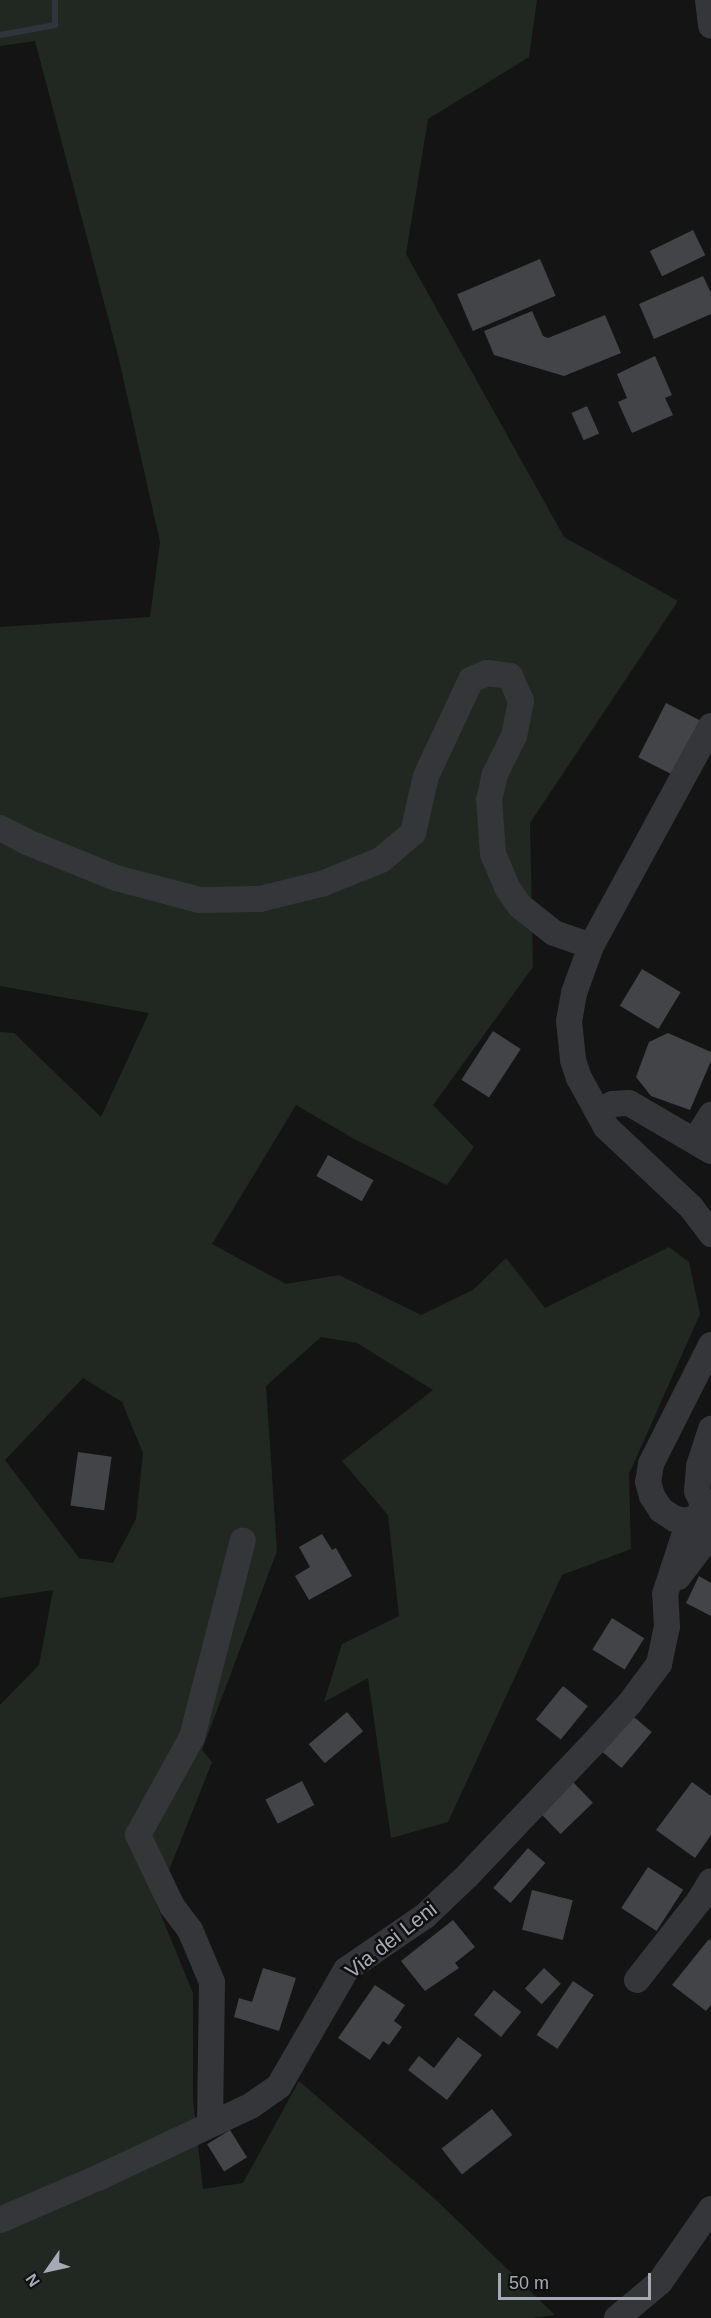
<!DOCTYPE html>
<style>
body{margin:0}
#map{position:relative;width:711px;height:2318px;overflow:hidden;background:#141415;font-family:Helvetica,sans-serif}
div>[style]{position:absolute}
.green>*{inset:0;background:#212822}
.stream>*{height:6px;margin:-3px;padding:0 3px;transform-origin:3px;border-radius:3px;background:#2f353d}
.building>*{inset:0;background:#434448;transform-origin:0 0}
.minor>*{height:26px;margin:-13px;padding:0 13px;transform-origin:13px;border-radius:13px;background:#35363a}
span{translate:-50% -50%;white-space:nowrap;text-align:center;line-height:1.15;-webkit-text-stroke:5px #0f0f10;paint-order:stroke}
.street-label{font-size:21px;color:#a7aab4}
.north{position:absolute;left:18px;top:2240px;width:60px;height:60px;-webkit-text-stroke:4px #0f0f10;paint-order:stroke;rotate:236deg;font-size:16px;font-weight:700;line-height:24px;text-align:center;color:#a7aab4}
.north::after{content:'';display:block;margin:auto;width:21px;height:27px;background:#a7aab4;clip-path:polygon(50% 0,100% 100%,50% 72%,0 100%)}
.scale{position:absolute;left:498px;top:2273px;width:153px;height:27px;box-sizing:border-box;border:3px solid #a7aab4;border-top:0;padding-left:8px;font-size:18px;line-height:21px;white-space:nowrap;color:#a7aab4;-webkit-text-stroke:4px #0f0f10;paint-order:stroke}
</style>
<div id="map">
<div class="green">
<div style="clip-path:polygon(evenodd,0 0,537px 0,529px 57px,428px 119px,406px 254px,564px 537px,678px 601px,530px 823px,533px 967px,433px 1105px,474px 1147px,447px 1185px,356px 1140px,296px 1105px,212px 1244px,286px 1284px,339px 1275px,421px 1315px,473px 1290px,506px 1258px,545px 1308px,669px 1247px,689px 1262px,700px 1314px,629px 1474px,631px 1549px,562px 1575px,448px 1822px,391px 1838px,368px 1678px,324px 1702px,342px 1644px,399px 1616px,388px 1515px,342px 1461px,433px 1390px,357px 1343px,321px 1337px,266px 1386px,277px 1551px,202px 1750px,212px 1762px,156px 1903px,193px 1993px,193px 2100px,203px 2189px,243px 2183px,299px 2081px,435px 2199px,555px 2315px,532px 2318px,0 2318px,0 1705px,39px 1665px,53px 1590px,0 1598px,0 1032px,14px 1033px,101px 1117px,149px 1013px,0 986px,0 627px,150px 617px,160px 542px,118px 355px,35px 41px,0 46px,0 0,83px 1378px,122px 1402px,143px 1453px,136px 1519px,113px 1563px,79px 1558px,5px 1460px,83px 1378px)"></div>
</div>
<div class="stream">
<div style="left:0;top:35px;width:56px;rotate:-10.3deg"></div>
<div style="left:55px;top:25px;width:25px;rotate:-90deg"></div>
</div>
<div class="building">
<div style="left:693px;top:230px;width:28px;height:48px;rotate:64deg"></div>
<div style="left:540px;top:259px;width:40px;height:90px;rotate:67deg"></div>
<div style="clip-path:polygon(703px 276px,711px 293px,711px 314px,654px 339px,639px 304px)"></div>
<div style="clip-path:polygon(532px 311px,543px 336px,548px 338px,605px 315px,621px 353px,564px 376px,494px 355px,484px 331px)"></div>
<div style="clip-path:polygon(655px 356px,672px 395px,665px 398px,673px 415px,632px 433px,618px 402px,627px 398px,617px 374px)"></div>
<div style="left:587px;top:406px;width:30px;height:17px;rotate:66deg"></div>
<div style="left:666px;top:703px;width:38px;height:61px;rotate:27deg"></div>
<div style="left:642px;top:969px;width:45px;height:43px;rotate:31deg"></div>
<div style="left:493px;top:1031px;width:33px;height:58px;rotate:33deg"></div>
<div style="clip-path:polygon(668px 1033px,711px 1052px,711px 1061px,690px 1110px,651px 1096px,636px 1077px,649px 1042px)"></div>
<div style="left:328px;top:1155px;width:52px;height:24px;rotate:29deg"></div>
<div style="left:78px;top:1452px;width:34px;height:54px;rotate:8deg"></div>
<div style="clip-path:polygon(322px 1534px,332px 1550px,336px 1548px,352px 1576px,309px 1600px,295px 1576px,310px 1567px,299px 1547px)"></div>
<div style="clip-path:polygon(699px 1576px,711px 1583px,711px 1616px,686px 1603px)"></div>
<div style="left:612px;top:1618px;width:38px;height:37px;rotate:32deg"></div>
<div style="left:563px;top:1686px;width:32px;height:43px;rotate:39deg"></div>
<div style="left:347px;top:1712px;width:25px;height:50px;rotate:50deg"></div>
<div style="left:628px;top:1712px;width:31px;height:47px;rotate:40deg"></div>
<div style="left:570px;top:1779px;width:33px;height:45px;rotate:46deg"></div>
<div style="left:302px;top:1781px;width:27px;height:41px;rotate:63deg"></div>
<div style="clip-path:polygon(692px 1782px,711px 1796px,711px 1835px,695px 1858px,656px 1830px)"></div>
<div style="left:528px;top:1848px;width:23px;height:53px;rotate:41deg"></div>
<div style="left:648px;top:1867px;width:42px;height:49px;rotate:33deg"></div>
<div style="left:532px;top:1890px;width:42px;height:41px;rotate:14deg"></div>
<div style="clip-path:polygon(453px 1920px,475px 1947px,455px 1963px,459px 1968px,425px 1991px,401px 1961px)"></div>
<div style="clip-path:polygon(709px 1939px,711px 1941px,711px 2005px,706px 2011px,672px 1985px)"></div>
<div style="clip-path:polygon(263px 1968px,296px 1978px,279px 2031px,234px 2017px,239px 1998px,252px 2002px)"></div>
<div style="left:544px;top:1968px;width:23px;height:28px;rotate:43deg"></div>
<div style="left:573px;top:1981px;width:25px;height:65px;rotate:34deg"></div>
<div style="clip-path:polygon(375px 1985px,405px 2005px,394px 2021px,402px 2027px,389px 2045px,383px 2041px,370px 2060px,338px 2038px)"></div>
<div style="left:494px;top:1990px;width:35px;height:32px;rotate:39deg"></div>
<div style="clip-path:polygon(458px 2037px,482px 2055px,447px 2100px,408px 2070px,419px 2056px,434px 2068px)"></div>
<div style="left:492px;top:2109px;width:33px;height:64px;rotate:52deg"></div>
<div style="left:230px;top:2130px;width:32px;height:27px;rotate:58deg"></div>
</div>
<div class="minor">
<div style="left:708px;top:0;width:26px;rotate:83deg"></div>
<div style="left:711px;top:726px;width:251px;rotate:118.6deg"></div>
<div style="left:591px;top:946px;width:50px;rotate:109.9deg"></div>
<div style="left:574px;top:993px;width:28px;rotate:100deg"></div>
<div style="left:569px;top:1021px;width:39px;rotate:84deg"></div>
<div style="left:573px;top:1060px;width:19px;rotate:72deg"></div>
<div style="left:579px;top:1078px;width:56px;rotate:61.1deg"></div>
<div style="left:606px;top:1127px;width:117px;rotate:43.3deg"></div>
<div style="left:691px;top:1207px;width:34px;rotate:53deg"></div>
<div style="left:0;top:828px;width:30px;rotate:27deg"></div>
<div style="left:27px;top:842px;width:96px;rotate:22deg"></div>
<div style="left:116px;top:878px;width:87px;rotate:14.7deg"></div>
<div style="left:200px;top:900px;width:60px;rotate:-1deg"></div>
<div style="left:260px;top:899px;width:66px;rotate:-14deg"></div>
<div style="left:324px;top:883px;width:61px;rotate:-22deg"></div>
<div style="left:381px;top:860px;width:42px;rotate:-40.2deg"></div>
<div style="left:413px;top:833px;width:58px;rotate:-77.2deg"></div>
<div style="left:426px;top:776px;width:106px;rotate:-64.9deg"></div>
<div style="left:471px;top:680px;width:17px;rotate:-24deg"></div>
<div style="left:487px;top:673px;width:23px;rotate:7deg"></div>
<div style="left:510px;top:676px;width:27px;rotate:66deg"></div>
<div style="left:521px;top:701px;width:36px;rotate:101deg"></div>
<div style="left:514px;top:736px;width:42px;rotate:116.6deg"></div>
<div style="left:495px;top:774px;width:26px;rotate:103deg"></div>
<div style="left:489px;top:799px;width:55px;rotate:85.8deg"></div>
<div style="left:493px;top:854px;width:38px;rotate:67deg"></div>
<div style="left:508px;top:889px;width:21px;rotate:55deg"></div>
<div style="left:520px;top:906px;width:43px;rotate:38.5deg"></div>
<div style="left:554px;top:933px;width:39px;rotate:19deg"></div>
<div style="left:597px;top:1111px;width:17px;rotate:-24deg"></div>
<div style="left:613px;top:1104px;width:16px;rotate:-4deg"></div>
<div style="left:629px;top:1103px;width:95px;rotate:30.3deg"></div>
<div style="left:695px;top:1141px;width:31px;rotate:-58deg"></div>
<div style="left:711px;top:1345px;width:133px;rotate:116.8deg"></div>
<div style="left:651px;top:1464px;width:18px;rotate:99deg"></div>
<div style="left:648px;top:1482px;width:15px;rotate:74deg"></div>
<div style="left:652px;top:1496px;width:17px;rotate:57deg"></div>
<div style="left:661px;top:1510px;width:17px;rotate:33deg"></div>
<div style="left:675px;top:1519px;width:14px;rotate:8deg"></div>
<div style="left:689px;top:1521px;width:26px;rotate:-32deg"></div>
<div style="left:706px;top:1511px;width:22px;rotate:-114deg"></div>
<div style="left:697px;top:1491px;width:25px;rotate:-85deg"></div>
<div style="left:699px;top:1466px;width:39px;rotate:-72deg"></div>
<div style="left:678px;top:1577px;width:54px;rotate:-52.5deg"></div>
<div style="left:637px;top:1980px;width:100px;rotate:-51.9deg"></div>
<div style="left:699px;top:1901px;width:23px;rotate:-59deg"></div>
<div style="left:210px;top:2124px;width:142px;rotate:-89.2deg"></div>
<div style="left:212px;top:1982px;width:56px;rotate:-112.9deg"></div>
<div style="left:190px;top:1930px;width:30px;rotate:-127deg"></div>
<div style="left:172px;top:1906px;width:79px;rotate:-115.6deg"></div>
<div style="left:138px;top:1835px;width:112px;rotate:-61.1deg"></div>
<div style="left:192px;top:1737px;width:203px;rotate:-75.5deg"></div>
<div style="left:0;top:2220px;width:109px;rotate:-23.3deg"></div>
<div style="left:100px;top:2177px;width:168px;rotate:-25.3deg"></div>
<div style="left:252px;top:2105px;width:33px;rotate:-35deg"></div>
<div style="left:279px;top:2086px;width:134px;rotate:-60deg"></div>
<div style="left:346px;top:1970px;width:96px;rotate:-34.4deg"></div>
<div style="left:425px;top:1916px;width:59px;rotate:-43.6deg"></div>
<div style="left:468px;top:1875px;width:180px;rotate:-46.4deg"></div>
<div style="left:592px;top:1745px;width:57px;rotate:-47.9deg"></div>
<div style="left:630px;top:1703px;width:49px;rotate:-53.4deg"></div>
<div style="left:659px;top:1664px;width:38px;rotate:-78deg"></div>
<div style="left:667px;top:1627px;width:33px;rotate:-93deg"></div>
<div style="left:665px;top:1594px;width:77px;rotate:-71.8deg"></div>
<div style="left:617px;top:2318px;width:56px;rotate:-39.9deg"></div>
<div style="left:660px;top:2282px;width:89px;rotate:-55.1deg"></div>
</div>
<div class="street-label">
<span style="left:391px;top:1940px;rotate:-38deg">Via dei Leni</span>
</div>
<div class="north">N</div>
<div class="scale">50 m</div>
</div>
